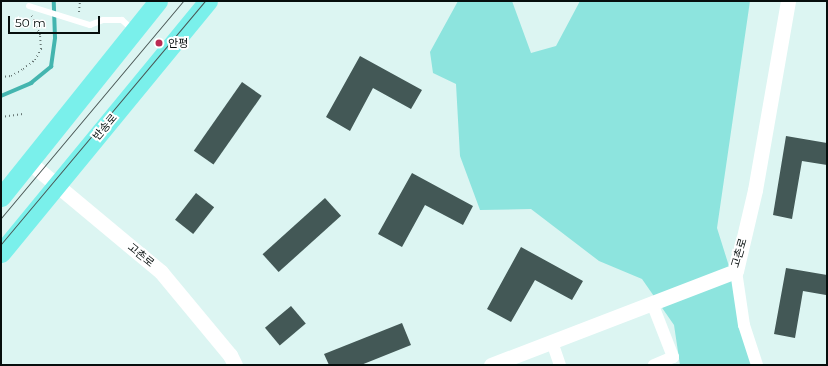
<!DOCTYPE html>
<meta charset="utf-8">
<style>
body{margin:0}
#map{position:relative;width:828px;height:366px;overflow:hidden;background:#dcf5f2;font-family:Montserrat,"Noto Sans KR",sans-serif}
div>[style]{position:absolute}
.green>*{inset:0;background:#8de4de}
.stream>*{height:3.5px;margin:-1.75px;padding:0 1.75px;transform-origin:1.75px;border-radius:1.75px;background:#44b5af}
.building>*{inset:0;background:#435856;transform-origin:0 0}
.path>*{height:2px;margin-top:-1px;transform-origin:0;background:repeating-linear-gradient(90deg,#687876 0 1px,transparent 0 4px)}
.service>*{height:6px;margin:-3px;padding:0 3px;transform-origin:3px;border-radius:3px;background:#fff}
.minor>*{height:12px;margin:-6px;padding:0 6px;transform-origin:6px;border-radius:6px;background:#fff}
.tertiary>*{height:15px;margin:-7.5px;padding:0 7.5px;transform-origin:7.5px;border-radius:7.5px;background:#fff}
.primary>*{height:19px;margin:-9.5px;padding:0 9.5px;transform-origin:9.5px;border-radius:9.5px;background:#7af0eb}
.tram>*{height:1px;margin:-0.5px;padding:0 0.5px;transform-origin:0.5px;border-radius:0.5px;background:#495654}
.dots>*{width:11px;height:11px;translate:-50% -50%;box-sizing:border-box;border:2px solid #fff;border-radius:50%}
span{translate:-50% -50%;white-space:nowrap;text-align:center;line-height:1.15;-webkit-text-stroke:4px #fff;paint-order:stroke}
.poi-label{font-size:11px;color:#060e0d}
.left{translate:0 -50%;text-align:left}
.street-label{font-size:11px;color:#060e0d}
.frame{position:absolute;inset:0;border:2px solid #060e0d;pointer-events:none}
.scale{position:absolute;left:8px;top:16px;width:92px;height:18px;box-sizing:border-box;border:2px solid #060e0d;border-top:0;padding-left:5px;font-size:12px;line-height:14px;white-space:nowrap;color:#060e0d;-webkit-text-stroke:3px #fff;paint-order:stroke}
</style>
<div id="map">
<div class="green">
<div style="clip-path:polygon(458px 1px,512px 1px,531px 53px,556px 46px,580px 1px,750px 1px,717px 228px,760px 365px,680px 365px,674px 325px,642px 279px,599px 261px,531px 209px,480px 210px,460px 156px,456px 84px,433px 73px,430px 52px)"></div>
</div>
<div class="stream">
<div style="left:1px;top:96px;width:33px;rotate:-23deg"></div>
<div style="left:31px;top:83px;width:26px;rotate:-39deg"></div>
<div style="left:51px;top:67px;width:29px;rotate:-82deg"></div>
<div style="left:55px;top:38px;width:37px;rotate:-92deg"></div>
</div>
<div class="building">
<div style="clip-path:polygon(360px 56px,422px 90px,411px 109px,373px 88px,350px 131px,326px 117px)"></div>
<div style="left:242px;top:82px;width:24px;height:84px;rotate:35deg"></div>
<div style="clip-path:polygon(786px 136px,827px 143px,827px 165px,802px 161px,792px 219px,773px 215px)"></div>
<div style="clip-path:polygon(412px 173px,473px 206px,463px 225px,425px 205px,402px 247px,378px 234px)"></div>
<div style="left:196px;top:193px;width:23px;height:34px;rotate:38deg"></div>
<div style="left:325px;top:198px;width:24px;height:84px;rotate:48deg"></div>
<div style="clip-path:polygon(521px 247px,583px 281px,572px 300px,535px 280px,511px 322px,487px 309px)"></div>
<div style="clip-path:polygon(786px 268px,827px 275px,826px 295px,803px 291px,795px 338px,774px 334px)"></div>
<div style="left:291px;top:306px;width:23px;height:34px;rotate:50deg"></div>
<div style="clip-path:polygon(402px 323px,411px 345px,361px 365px,329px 365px,324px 354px)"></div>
</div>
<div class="path">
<div style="left:79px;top:12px;width:11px;rotate:-85deg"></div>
<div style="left:1px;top:77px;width:10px;rotate:-6deg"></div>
<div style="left:11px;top:76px;width:14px;rotate:-30deg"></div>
<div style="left:23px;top:69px;width:15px;rotate:-37deg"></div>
<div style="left:35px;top:60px;width:13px;rotate:-61deg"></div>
<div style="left:41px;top:49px;width:14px;rotate:-94deg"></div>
<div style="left:40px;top:35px;width:21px;rotate:-113deg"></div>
<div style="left:1px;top:117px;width:22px;rotate:-8deg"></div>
</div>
<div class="service">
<div style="left:29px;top:6px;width:64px;rotate:17.3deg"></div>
<div style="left:90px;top:25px;width:14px;rotate:-21deg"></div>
<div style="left:103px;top:20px;width:19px"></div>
<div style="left:122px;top:20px;width:13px;rotate:42deg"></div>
</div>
<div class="minor">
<div style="left:736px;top:271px;width:55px;rotate:81.6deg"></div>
<div style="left:744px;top:325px;width:42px;rotate:72deg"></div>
<div style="left:652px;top:303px;width:58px;rotate:68.7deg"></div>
<div style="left:673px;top:357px;width:21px;rotate:157deg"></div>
<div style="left:552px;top:342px;width:24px;rotate:71deg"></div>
</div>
<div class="tertiary">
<div style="left:29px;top:162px;width:172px;rotate:39.8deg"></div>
<div style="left:161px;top:272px;width:108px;rotate:50.3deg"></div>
<div style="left:230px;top:355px;width:11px;rotate:63deg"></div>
<div style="left:491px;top:365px;width:262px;rotate:-21deg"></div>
<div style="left:736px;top:271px;width:83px;rotate:-76.8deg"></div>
<div style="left:755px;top:190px;width:192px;rotate:-80.1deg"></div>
</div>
<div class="primary">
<div style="left:1px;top:197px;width:251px;rotate:-51.3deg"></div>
<div style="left:1px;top:253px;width:326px;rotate:-50.6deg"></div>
</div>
<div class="tram">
<div style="left:1px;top:218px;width:283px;rotate:-50deg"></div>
<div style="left:1px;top:244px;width:317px;rotate:-50deg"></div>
</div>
<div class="dots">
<div style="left:159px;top:43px;background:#bb2b53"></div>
</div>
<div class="poi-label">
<span class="left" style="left:168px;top:43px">안평</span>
</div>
<div class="street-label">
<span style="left:105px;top:127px;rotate:-50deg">반송로</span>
<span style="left:739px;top:253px;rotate:-74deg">고촌로</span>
<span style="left:141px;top:255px;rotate:39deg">고촌로</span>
</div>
<div class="frame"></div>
<div class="scale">50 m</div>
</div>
